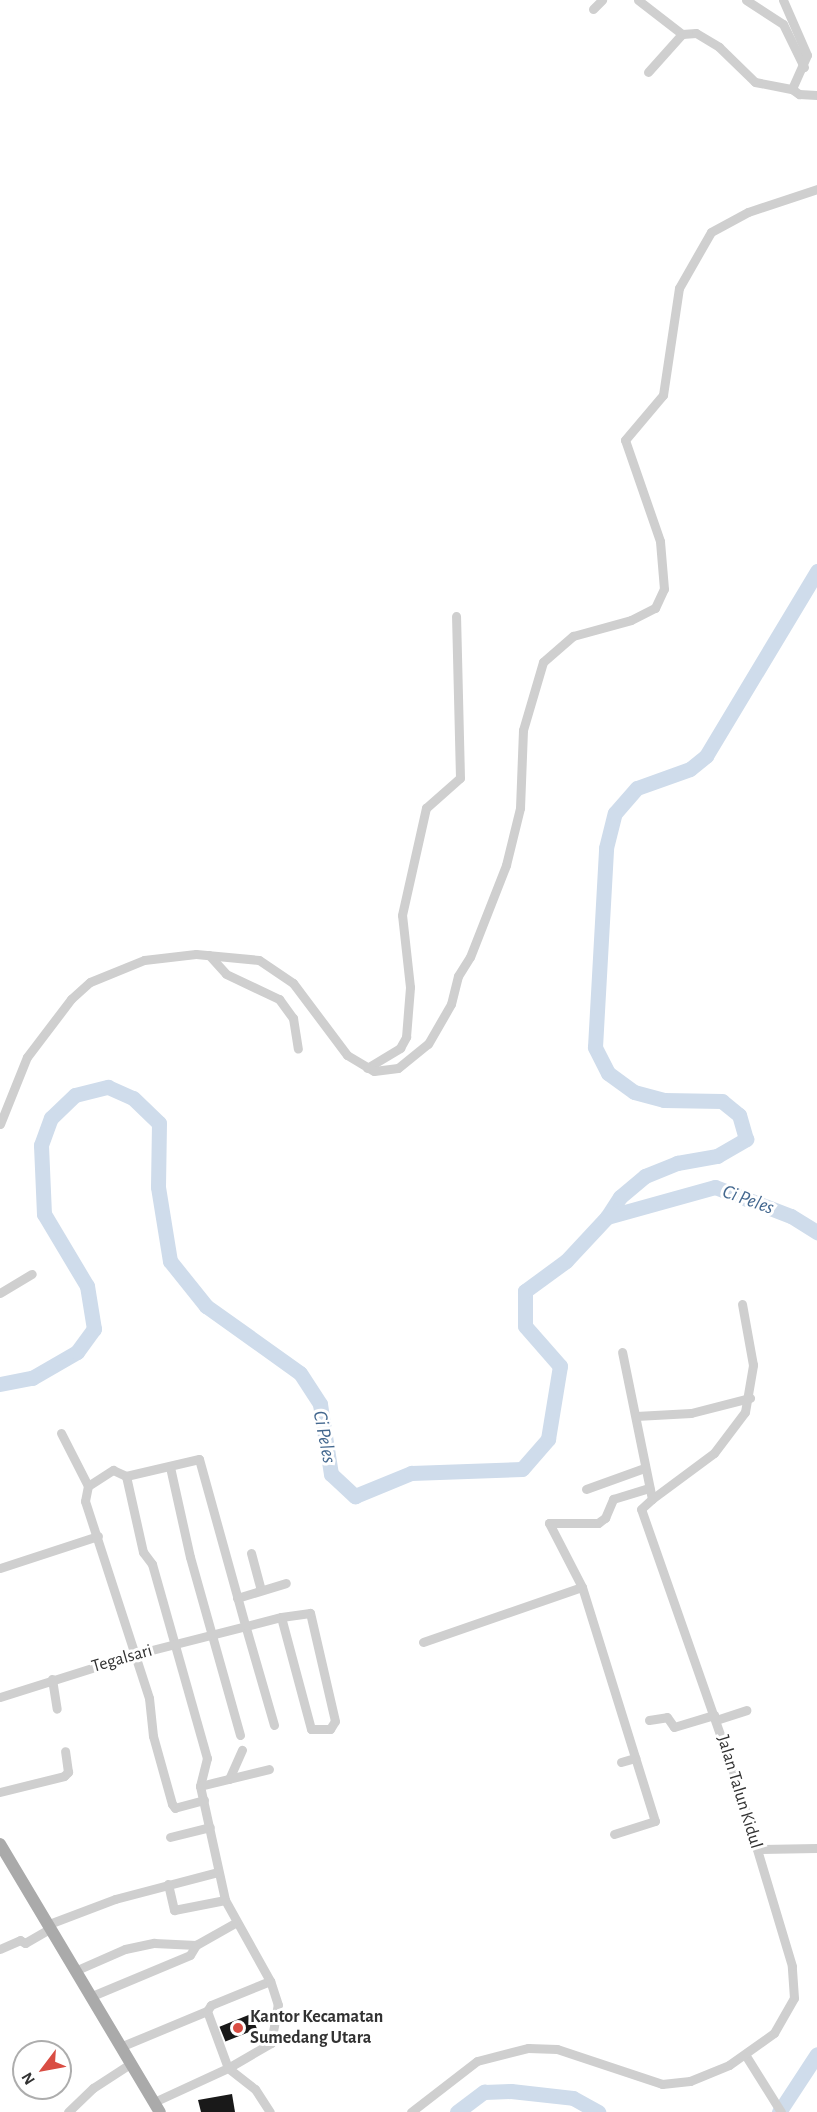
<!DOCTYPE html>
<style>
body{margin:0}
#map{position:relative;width:817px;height:2112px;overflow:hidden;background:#fff;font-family:"Alegreya Sans",sans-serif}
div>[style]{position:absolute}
.river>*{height:15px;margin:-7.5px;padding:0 7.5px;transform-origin:7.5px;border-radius:7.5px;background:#cfdceb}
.building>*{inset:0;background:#191919;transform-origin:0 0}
.minor>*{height:9px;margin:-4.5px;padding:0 4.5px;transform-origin:4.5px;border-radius:4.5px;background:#cfcfcf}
.major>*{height:12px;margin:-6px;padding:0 6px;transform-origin:6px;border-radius:6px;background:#aaa}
.dots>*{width:16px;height:16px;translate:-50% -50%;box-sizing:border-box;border:3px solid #fff;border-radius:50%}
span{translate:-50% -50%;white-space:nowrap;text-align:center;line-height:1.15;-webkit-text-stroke:6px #fff;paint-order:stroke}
.street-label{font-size:18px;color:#323232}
.poi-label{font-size:18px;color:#323232;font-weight:700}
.left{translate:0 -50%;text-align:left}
.water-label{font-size:20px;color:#44688f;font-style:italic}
.north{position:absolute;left:12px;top:2040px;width:60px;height:60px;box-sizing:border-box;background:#fff;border:2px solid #adadad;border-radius:50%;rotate:238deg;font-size:16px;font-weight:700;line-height:24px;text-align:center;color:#323232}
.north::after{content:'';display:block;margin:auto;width:21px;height:27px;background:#d94d43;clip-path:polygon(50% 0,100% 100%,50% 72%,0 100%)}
</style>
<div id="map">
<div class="river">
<div style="left:607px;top:1217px;width:24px;rotate:-57deg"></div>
<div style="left:620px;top:1197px;width:33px;rotate:-40deg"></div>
<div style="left:645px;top:1176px;width:35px;rotate:-22deg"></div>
<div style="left:677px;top:1163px;width:41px;rotate:-9.9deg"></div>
<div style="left:717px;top:1156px;width:34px;rotate:-30deg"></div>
<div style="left:746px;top:1139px;width:25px;rotate:-106deg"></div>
<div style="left:739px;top:1115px;width:22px;rotate:-141deg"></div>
<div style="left:722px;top:1101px;width:58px;rotate:-179deg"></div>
<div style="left:664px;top:1100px;width:31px;rotate:-165deg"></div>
<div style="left:634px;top:1092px;width:32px;rotate:-144deg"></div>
<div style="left:608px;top:1073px;width:29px;rotate:-117deg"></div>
<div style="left:595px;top:1047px;width:199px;rotate:-86.8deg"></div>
<div style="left:606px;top:848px;width:36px;rotate:-76deg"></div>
<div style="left:615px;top:813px;width:33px;rotate:-49deg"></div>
<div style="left:637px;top:788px;width:56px;rotate:-19.7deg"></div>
<div style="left:690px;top:769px;width:21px;rotate:-39deg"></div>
<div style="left:706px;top:756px;width:216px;rotate:-59deg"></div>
<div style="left:0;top:1384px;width:33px;rotate:-11deg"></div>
<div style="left:32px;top:1378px;width:52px;rotate:-30deg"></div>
<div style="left:77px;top:1352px;width:29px;rotate:-54deg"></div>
<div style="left:94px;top:1329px;width:44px;rotate:-99.2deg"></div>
<div style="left:87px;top:1286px;width:84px;rotate:-120.8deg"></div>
<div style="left:44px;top:1214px;width:69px;rotate:-92.5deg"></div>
<div style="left:41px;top:1145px;width:29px;rotate:-70deg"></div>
<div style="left:51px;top:1118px;width:33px;rotate:-44deg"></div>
<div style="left:75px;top:1095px;width:34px;rotate:-14deg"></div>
<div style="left:108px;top:1087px;width:27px;rotate:24deg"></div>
<div style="left:133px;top:1098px;width:36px;rotate:44deg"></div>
<div style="left:159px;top:1123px;width:64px;rotate:90.9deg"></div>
<div style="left:158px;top:1187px;width:75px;rotate:80.8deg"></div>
<div style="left:170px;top:1261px;width:58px;rotate:51.3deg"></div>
<div style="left:206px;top:1306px;width:115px;rotate:35.5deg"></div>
<div style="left:300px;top:1373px;width:37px;rotate:57deg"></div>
<div style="left:320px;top:1404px;width:71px;rotate:81.1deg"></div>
<div style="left:331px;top:1474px;width:33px;rotate:43deg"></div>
<div style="left:355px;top:1496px;width:61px;rotate:-22.3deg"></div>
<div style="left:411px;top:1473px;width:111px;rotate:-2.1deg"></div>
<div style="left:522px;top:1469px;width:40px;rotate:-49deg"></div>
<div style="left:548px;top:1439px;width:74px;rotate:-80.7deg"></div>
<div style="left:560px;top:1366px;width:53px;rotate:-131.2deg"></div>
<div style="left:525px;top:1326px;width:35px;rotate:-90deg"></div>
<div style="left:525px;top:1291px;width:51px;rotate:-36.2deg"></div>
<div style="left:566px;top:1261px;width:60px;rotate:-47deg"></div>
<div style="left:607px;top:1217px;width:112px;rotate:-15.5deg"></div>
<div style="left:715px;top:1187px;width:81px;rotate:20.9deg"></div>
<div style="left:791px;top:1216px;width:31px;rotate:32deg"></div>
<div style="left:457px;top:2112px;width:34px;rotate:-37deg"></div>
<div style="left:484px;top:2092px;width:27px;rotate:-2deg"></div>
<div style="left:511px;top:2091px;width:62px;rotate:6.4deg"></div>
<div style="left:573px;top:2098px;width:29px;rotate:29deg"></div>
<div style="left:779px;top:2112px;width:69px;rotate:-56.8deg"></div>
</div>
<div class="building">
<div style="left:251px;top:2014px;width:16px;height:34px;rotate:68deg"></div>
<div style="clip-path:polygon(232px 2094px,235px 2112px,201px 2112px,198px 2100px)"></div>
</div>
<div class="minor">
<div style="left:638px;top:0;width:56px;rotate:37.7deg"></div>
<div style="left:746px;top:0;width:44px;rotate:33deg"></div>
<div style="left:783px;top:24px;width:48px;rotate:64deg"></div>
<div style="left:783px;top:0;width:60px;rotate:66.4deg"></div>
<div style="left:807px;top:55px;width:37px;rotate:114deg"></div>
<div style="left:792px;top:89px;width:9px;rotate:36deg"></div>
<div style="left:799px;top:94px;width:18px;rotate:3deg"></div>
<div style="left:593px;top:9px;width:13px;rotate:-45deg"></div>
<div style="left:648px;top:72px;width:51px;rotate:-48.2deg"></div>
<div style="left:682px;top:34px;width:14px;rotate:-4deg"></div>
<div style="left:696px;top:33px;width:27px;rotate:31deg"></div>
<div style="left:719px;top:47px;width:50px;rotate:44.2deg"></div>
<div style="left:755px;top:82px;width:38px;rotate:11deg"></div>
<div style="left:209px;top:955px;width:25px;rotate:48deg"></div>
<div style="left:226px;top:974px;width:59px;rotate:25.3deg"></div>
<div style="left:279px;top:999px;width:24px;rotate:54deg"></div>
<div style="left:293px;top:1018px;width:31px;rotate:81deg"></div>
<div style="left:367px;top:1068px;width:39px;rotate:-31deg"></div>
<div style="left:400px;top:1048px;width:13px;rotate:-61deg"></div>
<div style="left:406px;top:1037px;width:50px;rotate:-85.4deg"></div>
<div style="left:410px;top:987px;width:72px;rotate:-96.3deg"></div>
<div style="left:402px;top:915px;width:110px;rotate:-77.4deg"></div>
<div style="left:426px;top:808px;width:45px;rotate:-41.4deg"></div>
<div style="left:460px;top:778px;width:162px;rotate:-91.4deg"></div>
<div style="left:0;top:1124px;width:72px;rotate:-68.1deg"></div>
<div style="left:27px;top:1057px;width:73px;rotate:-52.8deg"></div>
<div style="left:71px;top:999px;width:25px;rotate:-42deg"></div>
<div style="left:90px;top:982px;width:58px;rotate:-22.2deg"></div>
<div style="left:144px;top:960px;width:52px;rotate:-6.6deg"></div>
<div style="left:196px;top:954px;width:63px;rotate:5.4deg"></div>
<div style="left:259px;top:960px;width:41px;rotate:34.1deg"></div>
<div style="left:293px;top:983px;width:90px;rotate:53.1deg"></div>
<div style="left:347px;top:1055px;width:31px;rotate:31deg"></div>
<div style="left:374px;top:1071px;width:24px;rotate:-7deg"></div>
<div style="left:398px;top:1068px;width:38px;rotate:-39deg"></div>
<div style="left:428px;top:1044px;width:46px;rotate:-60.1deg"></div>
<div style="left:451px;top:1004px;width:29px;rotate:-76deg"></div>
<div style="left:458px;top:976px;width:22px;rotate:-58deg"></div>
<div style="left:470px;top:957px;width:99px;rotate:-68.6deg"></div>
<div style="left:506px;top:865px;width:59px;rotate:-76.2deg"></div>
<div style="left:520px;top:808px;width:78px;rotate:-87.8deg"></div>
<div style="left:523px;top:730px;width:71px;rotate:-73.6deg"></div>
<div style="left:543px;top:662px;width:40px;rotate:-41deg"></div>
<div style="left:573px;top:636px;width:60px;rotate:-15.4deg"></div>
<div style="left:631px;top:620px;width:27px;rotate:-27deg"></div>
<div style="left:655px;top:608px;width:21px;rotate:-65deg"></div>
<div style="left:664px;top:589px;width:48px;rotate:-94.8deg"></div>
<div style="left:660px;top:541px;width:107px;rotate:-109.1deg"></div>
<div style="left:625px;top:440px;width:59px;rotate:-49.8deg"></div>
<div style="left:663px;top:395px;width:108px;rotate:-81.5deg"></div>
<div style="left:679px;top:288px;width:64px;rotate:-60.3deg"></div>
<div style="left:711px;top:232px;width:42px;rotate:-28.4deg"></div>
<div style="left:748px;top:212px;width:73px;rotate:-18.4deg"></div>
<div style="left:0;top:1293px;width:37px;rotate:-31deg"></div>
<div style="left:636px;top:1416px;width:55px;rotate:-3.1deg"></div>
<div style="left:691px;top:1413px;width:61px;rotate:-14.3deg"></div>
<div style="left:61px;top:1433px;width:59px;rotate:63deg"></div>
<div style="left:170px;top:1467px;width:92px;rotate:77.5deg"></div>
<div style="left:190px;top:1557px;width:185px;rotate:74.3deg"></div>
<div style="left:126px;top:1476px;width:78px;rotate:77.4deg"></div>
<div style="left:143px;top:1552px;width:15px;rotate:53deg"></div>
<div style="left:152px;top:1564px;width:202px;rotate:74.2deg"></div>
<div style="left:207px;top:1758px;width:29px;rotate:104deg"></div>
<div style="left:200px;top:1786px;width:117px;rotate:77.6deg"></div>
<div style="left:225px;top:1900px;width:93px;rotate:60.9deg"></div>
<div style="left:270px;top:1981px;width:64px;rotate:157.9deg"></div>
<div style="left:211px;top:2005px;width:7px;rotate:124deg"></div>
<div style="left:207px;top:2011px;width:61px;rotate:69.8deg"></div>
<div style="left:228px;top:2068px;width:50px;rotate:-30.2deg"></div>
<div style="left:271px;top:2043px;width:39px;rotate:-80deg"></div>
<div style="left:278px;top:2005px;width:25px;rotate:-108deg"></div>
<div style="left:586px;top:1489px;width:62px;rotate:-19.9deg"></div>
<div style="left:652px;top:1499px;width:77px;rotate:-36.6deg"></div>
<div style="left:714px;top:1453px;width:51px;rotate:-52.9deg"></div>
<div style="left:745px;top:1412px;width:48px;rotate:-80.3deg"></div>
<div style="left:753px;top:1365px;width:62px;rotate:-100.2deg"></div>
<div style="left:251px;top:1553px;width:38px;rotate:75deg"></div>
<div style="left:0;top:1568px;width:103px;rotate:-18.1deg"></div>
<div style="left:582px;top:1587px;width:72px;rotate:-117.3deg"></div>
<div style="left:549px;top:1523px;width:49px"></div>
<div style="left:598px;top:1523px;width:9px;rotate:-36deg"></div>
<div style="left:605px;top:1518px;width:21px;rotate:-67deg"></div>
<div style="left:613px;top:1499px;width:38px;rotate:-17deg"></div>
<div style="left:237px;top:1598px;width:51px;rotate:-17deg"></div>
<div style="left:246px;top:1628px;width:101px;rotate:73.9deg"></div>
<div style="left:423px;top:1642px;width:168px;rotate:-19.1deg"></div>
<div style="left:582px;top:1587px;width:245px;rotate:72.7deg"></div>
<div style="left:655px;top:1821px;width:43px;rotate:162.4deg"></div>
<div style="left:52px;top:1679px;width:30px;rotate:81deg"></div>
<div style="left:0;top:1697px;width:143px;rotate:-17.5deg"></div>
<div style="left:136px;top:1654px;width:150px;rotate:-14.3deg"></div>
<div style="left:281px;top:1617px;width:116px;rotate:75deg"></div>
<div style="left:311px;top:1729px;width:19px"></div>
<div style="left:330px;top:1729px;width:9px;rotate:-58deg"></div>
<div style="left:335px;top:1721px;width:111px;rotate:-103deg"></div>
<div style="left:310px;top:1613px;width:29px;rotate:172deg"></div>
<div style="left:649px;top:1720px;width:18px;rotate:-9deg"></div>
<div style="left:667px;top:1717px;width:12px;rotate:55deg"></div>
<div style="left:674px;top:1727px;width:42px;rotate:-16.7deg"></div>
<div style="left:716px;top:1720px;width:32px;rotate:-18deg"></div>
<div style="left:621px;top:1762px;width:15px;rotate:-16deg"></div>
<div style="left:229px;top:1779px;width:32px;rotate:-66deg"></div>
<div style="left:200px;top:1786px;width:71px;rotate:-13.8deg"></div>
<div style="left:0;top:1792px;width:66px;rotate:-14deg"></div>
<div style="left:64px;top:1776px;width:6px;rotate:-45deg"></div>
<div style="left:68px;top:1772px;width:21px;rotate:-98deg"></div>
<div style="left:204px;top:1800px;width:30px;rotate:165deg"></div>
<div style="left:175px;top:1808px;width:5px;rotate:-127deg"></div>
<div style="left:172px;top:1804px;width:71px;rotate:-105.6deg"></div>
<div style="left:153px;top:1736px;width:38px;rotate:-96deg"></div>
<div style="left:149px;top:1698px;width:207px;rotate:-108deg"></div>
<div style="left:85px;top:1501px;width:15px;rotate:-79deg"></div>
<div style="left:88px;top:1486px;width:30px;rotate:-33deg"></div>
<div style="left:113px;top:1470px;width:14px;rotate:25deg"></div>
<div style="left:126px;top:1476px;width:75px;rotate:-13.1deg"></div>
<div style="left:199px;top:1459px;width:172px;rotate:74.5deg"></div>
<div style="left:170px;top:1837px;width:41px;rotate:-14deg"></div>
<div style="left:757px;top:1849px;width:60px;rotate:-1deg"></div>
<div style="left:168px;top:1884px;width:27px;rotate:77deg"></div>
<div style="left:174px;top:1910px;width:52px;rotate:-11.1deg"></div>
<div style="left:49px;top:1924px;width:71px;rotate:-20.7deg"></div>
<div style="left:115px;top:1899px;width:106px;rotate:-14.7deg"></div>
<div style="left:0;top:1949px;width:22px;rotate:-24deg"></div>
<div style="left:20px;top:1940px;width:6px;rotate:31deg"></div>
<div style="left:25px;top:1943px;width:30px;rotate:-30deg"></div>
<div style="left:77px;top:1970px;width:52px;rotate:-23.6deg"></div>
<div style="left:125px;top:1949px;width:30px;rotate:-12deg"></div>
<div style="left:154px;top:1943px;width:42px;rotate:2.7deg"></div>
<div style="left:196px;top:1945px;width:45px;rotate:-29.4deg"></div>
<div style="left:92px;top:1996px;width:106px;rotate:-22.7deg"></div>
<div style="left:190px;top:1955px;width:12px;rotate:-59deg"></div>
<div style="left:120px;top:2047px;width:94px;rotate:-22.5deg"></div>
<div style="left:746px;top:2056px;width:66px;rotate:58deg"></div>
<div style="left:154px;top:2102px;width:81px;rotate:-24.7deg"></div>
<div style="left:228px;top:2068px;width:34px;rotate:38deg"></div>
<div style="left:255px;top:2089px;width:27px;rotate:57deg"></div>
<div style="left:68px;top:2112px;width:35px;rotate:-44deg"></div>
<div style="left:93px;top:2088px;width:44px;rotate:-33deg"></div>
<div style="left:411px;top:2112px;width:83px;rotate:-37.7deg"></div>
<div style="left:477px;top:2061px;width:53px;rotate:-14.3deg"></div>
<div style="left:528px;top:2048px;width:29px;rotate:2deg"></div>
<div style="left:557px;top:2049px;width:111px;rotate:18.4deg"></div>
<div style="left:662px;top:2084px;width:28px;rotate:-6deg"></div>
<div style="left:690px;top:2081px;width:42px;rotate:-22.3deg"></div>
<div style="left:729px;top:2065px;width:55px;rotate:-35.4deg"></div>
<div style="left:774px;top:2033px;width:40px;rotate:-60.3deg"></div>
<div style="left:794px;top:1998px;width:32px;rotate:-94deg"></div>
<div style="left:792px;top:1966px;width:191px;rotate:-106.7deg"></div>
<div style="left:737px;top:1783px;width:290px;rotate:-109.3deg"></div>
<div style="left:641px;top:1509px;width:15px;rotate:-42deg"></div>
<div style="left:652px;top:1499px;width:150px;rotate:-101.5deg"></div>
</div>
<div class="major">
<div style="left:0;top:1844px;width:312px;rotate:59.2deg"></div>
</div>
<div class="dots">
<div style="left:238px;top:2028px;background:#d94d43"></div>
</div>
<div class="street-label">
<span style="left:122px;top:1659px;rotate:-16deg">Tegalsari</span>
<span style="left:739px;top:1792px;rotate:73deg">Jalan Talun Kidul</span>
</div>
<div class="poi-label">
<span class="left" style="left:250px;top:2028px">Kantor Kecamatan<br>Sumedang Utara</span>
</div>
<div class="water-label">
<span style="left:748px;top:1200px;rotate:20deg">Ci Peles</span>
<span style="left:324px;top:1437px;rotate:79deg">Ci Peles</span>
</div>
<div class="north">N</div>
</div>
